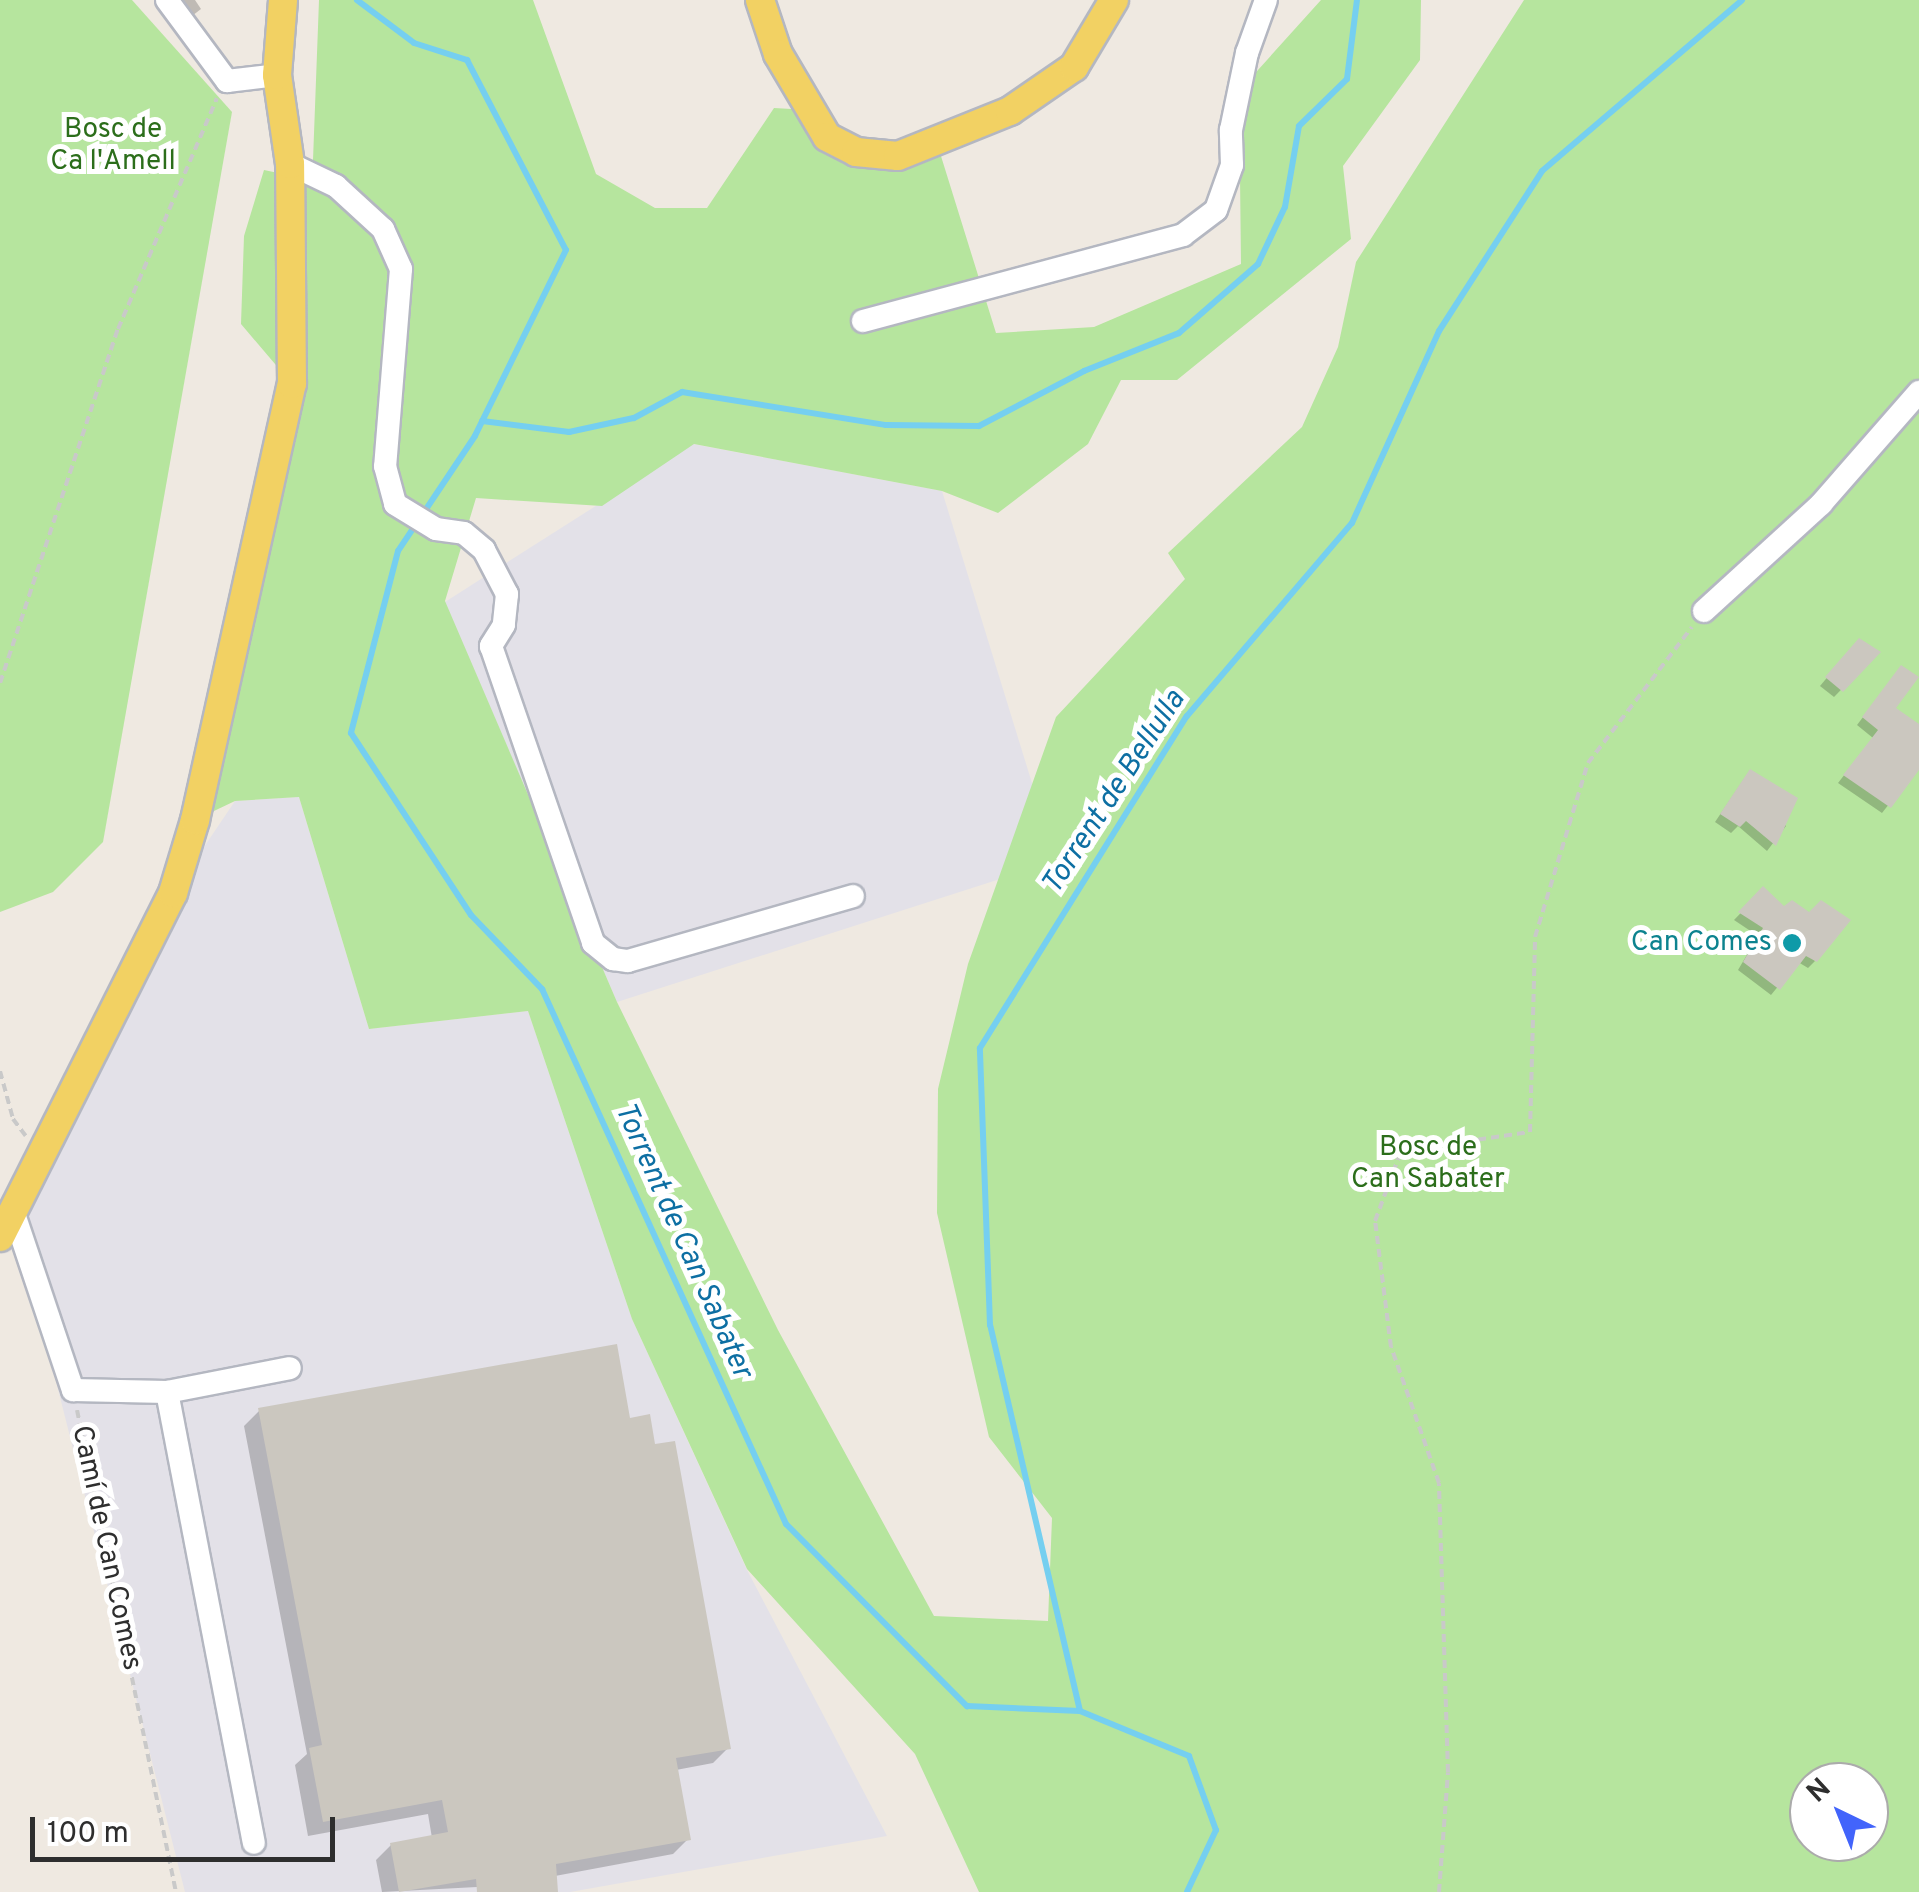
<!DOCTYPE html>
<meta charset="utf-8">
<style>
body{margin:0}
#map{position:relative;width:1919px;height:1892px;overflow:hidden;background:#efe9e1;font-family:Overpass,sans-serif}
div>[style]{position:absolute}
.industrial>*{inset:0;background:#e3e1e8}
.green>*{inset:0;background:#b6e59e}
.shadow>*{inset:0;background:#0003}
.stream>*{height:6px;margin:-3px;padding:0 3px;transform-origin:3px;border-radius:3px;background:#75cff0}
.building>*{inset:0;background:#cbc7bf}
.path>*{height:4px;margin-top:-2px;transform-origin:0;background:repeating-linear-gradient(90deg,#c9c9c9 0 8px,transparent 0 13px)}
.roads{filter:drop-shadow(2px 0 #b4b7c1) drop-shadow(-2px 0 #b4b7c1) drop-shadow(0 2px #b4b7c1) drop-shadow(0 -2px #b4b7c1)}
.minor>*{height:22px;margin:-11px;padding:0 11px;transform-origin:11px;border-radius:11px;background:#fff}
.major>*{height:28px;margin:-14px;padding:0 14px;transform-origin:14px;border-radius:14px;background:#f2d163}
.dots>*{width:28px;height:28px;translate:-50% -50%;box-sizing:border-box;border:5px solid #fff;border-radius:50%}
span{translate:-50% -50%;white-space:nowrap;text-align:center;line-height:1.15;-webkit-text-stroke:10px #fff;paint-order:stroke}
.park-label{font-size:28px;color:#2c6e1b}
.culture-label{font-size:28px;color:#0d838f}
.right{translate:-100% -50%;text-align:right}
.street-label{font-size:28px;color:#2e2e2e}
.water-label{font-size:30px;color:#0d6fa3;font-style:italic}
.north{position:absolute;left:1789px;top:1762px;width:100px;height:100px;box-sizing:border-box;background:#fff;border:2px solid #ababab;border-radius:50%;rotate:317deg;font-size:28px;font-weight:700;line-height:40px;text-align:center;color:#2e2e2e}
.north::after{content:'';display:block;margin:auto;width:35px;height:45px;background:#4264fb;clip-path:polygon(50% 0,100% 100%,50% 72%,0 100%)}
.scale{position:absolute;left:30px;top:1817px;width:305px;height:45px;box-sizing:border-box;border:5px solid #2e2e2e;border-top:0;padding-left:12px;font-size:30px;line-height:35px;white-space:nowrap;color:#2e2e2e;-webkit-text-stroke:8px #fff;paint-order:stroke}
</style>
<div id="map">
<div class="industrial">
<div style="clip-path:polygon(693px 444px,942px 491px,1056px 861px,617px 1002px,445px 602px)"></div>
<div style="clip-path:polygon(299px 797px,369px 1029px,528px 1011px,632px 1319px,747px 1570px,887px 1836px,570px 1892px,185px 1892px,13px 1211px,173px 893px,235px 801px)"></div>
</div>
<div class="green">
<div style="clip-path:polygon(0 0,132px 0,232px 112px,103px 842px,53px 892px,0 912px)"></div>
<div style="clip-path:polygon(evenodd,319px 0,533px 0,596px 174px,655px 208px,707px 208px,774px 108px,809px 110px,857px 152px,936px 140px,996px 333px,1094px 327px,1241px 264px,1239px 91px,1321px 0,1421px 0,1420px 60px,1343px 166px,1351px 239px,1177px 380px,1121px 380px,1088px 444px,998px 513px,942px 491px,694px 444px,602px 506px,476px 498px,445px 601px,617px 1002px,778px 1330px,934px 1616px,1048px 1621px,1052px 1518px,989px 1437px,937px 1213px,938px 1089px,968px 964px,1056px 717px,1185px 579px,1168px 553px,1302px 427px,1338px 347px,1356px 262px,1524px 0,1919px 0,1919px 1892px,979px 1892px,915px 1754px,747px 1569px,632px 1319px,528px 1011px,369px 1029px,299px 797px,235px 801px,195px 820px,292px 384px,241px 324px,244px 236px,264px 170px,335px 185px,313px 160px,319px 0,1809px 1782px,1869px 1782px,1869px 1842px,1809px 1842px,1809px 1782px)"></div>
</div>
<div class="shadow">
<div style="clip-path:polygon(172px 0,195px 0,201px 9px,188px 19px)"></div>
<div style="clip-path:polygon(1852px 648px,1877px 653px,1834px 697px,1820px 686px)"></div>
<div style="clip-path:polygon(1895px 675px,1892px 708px,1919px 727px,1919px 766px,1882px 813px,1838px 783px,1873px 738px,1857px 725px)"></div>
<div style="clip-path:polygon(1744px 779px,1786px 826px,1767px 851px,1738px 826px,1731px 833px,1715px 822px)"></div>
<div style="clip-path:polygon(1763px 890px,1815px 961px,1808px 968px,1798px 962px,1771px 995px,1738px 970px,1758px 936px,1734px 920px)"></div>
<div style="clip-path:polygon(260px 1410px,628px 1420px,728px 1748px,713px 1763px,676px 1770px,688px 1839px,673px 1854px,555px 1876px,556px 1892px,497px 1892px,496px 1886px,382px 1892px,376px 1860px,391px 1845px,432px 1838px,428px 1814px,308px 1836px,295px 1765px,307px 1754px,244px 1426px)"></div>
</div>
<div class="stream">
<div style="left:357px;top:0;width:71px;rotate:37deg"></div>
<div style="left:414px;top:43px;width:56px;rotate:17.8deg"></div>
<div style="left:467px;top:60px;width:214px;rotate:62.5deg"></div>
<div style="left:566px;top:250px;width:207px;rotate:116.1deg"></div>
<div style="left:475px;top:436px;width:138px;rotate:123.8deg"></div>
<div style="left:398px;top:551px;width:188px;rotate:104.5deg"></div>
<div style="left:351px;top:733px;width:218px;rotate:56.6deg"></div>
<div style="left:471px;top:915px;width:103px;rotate:46.2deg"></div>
<div style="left:542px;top:989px;width:588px;rotate:65.48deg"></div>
<div style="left:786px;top:1524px;width:257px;rotate:45.2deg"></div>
<div style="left:967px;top:1706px;width:113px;rotate:2.5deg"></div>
<div style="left:1080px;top:1711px;width:118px;rotate:22.4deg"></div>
<div style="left:1189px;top:1756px;width:79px;rotate:70deg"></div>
<div style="left:1216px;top:1830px;width:68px;rotate:115.1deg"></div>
<div style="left:482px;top:421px;width:88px;rotate:7.2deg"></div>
<div style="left:569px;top:432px;width:66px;rotate:-12.2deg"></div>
<div style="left:634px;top:418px;width:55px;rotate:-28.4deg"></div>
<div style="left:682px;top:392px;width:207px;rotate:9.2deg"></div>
<div style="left:886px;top:425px;width:93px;rotate:0.6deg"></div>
<div style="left:979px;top:426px;width:119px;rotate:-27.6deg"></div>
<div style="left:1084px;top:371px;width:102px;rotate:-21.8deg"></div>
<div style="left:1179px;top:333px;width:105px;rotate:-41.1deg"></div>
<div style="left:1258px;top:264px;width:63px;rotate:-64.7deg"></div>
<div style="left:1285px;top:207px;width:82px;rotate:-80.2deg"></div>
<div style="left:1299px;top:126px;width:67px;rotate:-44.4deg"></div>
<div style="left:1347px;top:79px;width:80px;rotate:-82.8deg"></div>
<div style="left:1080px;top:1711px;width:396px;rotate:-103.1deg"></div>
<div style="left:990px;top:1325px;width:277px;rotate:-92.1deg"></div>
<div style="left:980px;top:1048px;width:391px;rotate:-58.1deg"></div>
<div style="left:1187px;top:716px;width:254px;rotate:-49.5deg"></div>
<div style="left:1352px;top:523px;width:211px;rotate:-65.6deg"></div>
<div style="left:1439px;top:331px;width:190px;rotate:-57.2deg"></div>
<div style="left:1542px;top:171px;width:263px;rotate:-40.5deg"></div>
</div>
<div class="building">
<div style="clip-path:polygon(1859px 638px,1881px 652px,1843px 692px,1825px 677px)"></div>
<div style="clip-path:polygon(1901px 665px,1919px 677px,1896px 708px,1919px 724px,1919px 770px,1891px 808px,1843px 775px,1878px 730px,1862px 717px)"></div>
<div style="clip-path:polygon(1750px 769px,1798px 798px,1776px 846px,1746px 821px,1740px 827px,1720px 814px)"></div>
<div style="clip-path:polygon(1763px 886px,1784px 906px,1792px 900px,1809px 912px,1821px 900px,1851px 920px,1817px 962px,1806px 956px,1780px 990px,1743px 962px,1763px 928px,1738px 912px)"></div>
<div style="clip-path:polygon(617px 1344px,630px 1418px,650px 1414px,655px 1444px,675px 1441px,731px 1749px,676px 1758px,691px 1840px,556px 1864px,558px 1892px,477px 1892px,476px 1879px,399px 1892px,390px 1843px,448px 1832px,442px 1800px,323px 1822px,309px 1748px,322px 1745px,258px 1408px)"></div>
</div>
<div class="path">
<div style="left:0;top:683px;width:373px;rotate:-71.6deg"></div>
<div style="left:118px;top:329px;width:251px;rotate:-66.8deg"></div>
<div style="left:0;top:1071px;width:50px;rotate:74.8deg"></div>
<div style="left:13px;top:1119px;width:21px;rotate:53deg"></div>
<div style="left:77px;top:1410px;width:492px;rotate:78.4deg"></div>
<div style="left:1439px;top:1892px;width:120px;rotate:-85.7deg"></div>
<div style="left:1448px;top:1772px;width:289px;rotate:-91.8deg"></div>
<div style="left:1439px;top:1483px;width:144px;rotate:-109.4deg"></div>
<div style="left:1391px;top:1347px;width:127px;rotate:-97.2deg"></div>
<div style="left:1375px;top:1221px;width:75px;rotate:-69.6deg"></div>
<div style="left:1401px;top:1151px;width:130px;rotate:-8.4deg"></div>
<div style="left:1530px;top:1132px;width:195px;rotate:-88.5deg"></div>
<div style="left:1535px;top:937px;width:182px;rotate:-73.1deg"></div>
<div style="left:1588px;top:763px;width:171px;rotate:-52.6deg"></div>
</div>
<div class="roads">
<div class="minor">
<div style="left:167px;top:0;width:101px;rotate:53.5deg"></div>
<div style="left:227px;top:81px;width:50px;rotate:-6.8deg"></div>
<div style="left:290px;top:164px;width:51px;rotate:25.6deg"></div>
<div style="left:336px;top:186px;width:64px;rotate:42.5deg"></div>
<div style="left:383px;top:229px;width:44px;rotate:65.8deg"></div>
<div style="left:401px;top:269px;width:198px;rotate:94.6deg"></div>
<div style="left:385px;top:466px;width:39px;rotate:75deg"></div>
<div style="left:395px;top:504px;width:48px;rotate:31.4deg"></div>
<div style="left:436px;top:529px;width:28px;rotate:8deg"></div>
<div style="left:464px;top:533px;width:26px;rotate:40deg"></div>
<div style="left:484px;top:550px;width:50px;rotate:62.4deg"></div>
<div style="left:507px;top:594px;width:31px;rotate:96deg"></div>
<div style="left:504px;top:625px;width:25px;rotate:122deg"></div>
<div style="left:491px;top:646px;width:314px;rotate:71deg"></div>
<div style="left:593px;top:943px;width:26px;rotate:39deg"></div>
<div style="left:613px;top:959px;width:15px;rotate:8deg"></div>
<div style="left:628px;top:961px;width:234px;rotate:-16.1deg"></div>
<div style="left:863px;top:321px;width:331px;rotate:-15deg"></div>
<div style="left:1183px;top:235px;width:41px;rotate:-37.1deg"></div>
<div style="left:1216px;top:210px;width:48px;rotate:-70.4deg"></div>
<div style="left:1232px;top:165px;width:35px;rotate:-92deg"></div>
<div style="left:1231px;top:130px;width:79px;rotate:-78.3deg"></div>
<div style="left:1247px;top:53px;width:56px;rotate:-70.3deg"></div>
<div style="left:1704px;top:611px;width:159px;rotate:-42.4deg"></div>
<div style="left:1821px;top:504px;width:149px;rotate:-48.8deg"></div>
<div style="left:13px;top:1211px;width:189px;rotate:71.5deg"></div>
<div style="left:73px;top:1390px;width:94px;rotate:1.2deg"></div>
<div style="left:167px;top:1392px;width:125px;rotate:-11deg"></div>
<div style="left:167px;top:1392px;width:459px;rotate:79.1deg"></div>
</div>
<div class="major">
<div style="left:760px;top:0;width:57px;rotate:71.6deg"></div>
<div style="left:778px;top:54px;width:96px;rotate:59.4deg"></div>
<div style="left:827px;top:137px;width:33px;rotate:27deg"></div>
<div style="left:856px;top:152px;width:42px;rotate:5.4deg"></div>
<div style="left:898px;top:156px;width:121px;rotate:-21.9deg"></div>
<div style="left:1010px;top:111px;width:78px;rotate:-34.5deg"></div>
<div style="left:1074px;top:67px;width:78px;rotate:-59.2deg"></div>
<div style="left:0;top:1237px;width:385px;rotate:-63.3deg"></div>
<div style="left:173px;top:893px;width:76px;rotate:-73.2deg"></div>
<div style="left:195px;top:820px;width:447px;rotate:-77.5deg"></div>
<div style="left:292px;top:384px;width:220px;rotate:-90.5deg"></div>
<div style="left:290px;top:164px;width:90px;rotate:-98.3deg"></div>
<div style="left:277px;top:75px;width:75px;rotate:-85.4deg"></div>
</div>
</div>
<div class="dots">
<div style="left:1792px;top:943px;background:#0f9aa8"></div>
</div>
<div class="park-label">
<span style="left:113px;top:146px">Bosc de<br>Ca l'Amell</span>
<span style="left:1428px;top:1164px">Bosc de<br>Can Sabater</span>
</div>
<div class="culture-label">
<span class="right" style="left:1772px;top:943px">Can Comes</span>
</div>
<div class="street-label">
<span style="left:106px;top:1548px;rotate:78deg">Camí de Can Comes</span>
</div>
<div class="water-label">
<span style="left:1115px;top:793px;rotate:-57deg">Torrent de Bellulla</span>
<span style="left:682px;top:1241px;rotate:66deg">Torrent de Can Sabater</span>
</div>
<div class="north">N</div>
<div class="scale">100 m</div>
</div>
